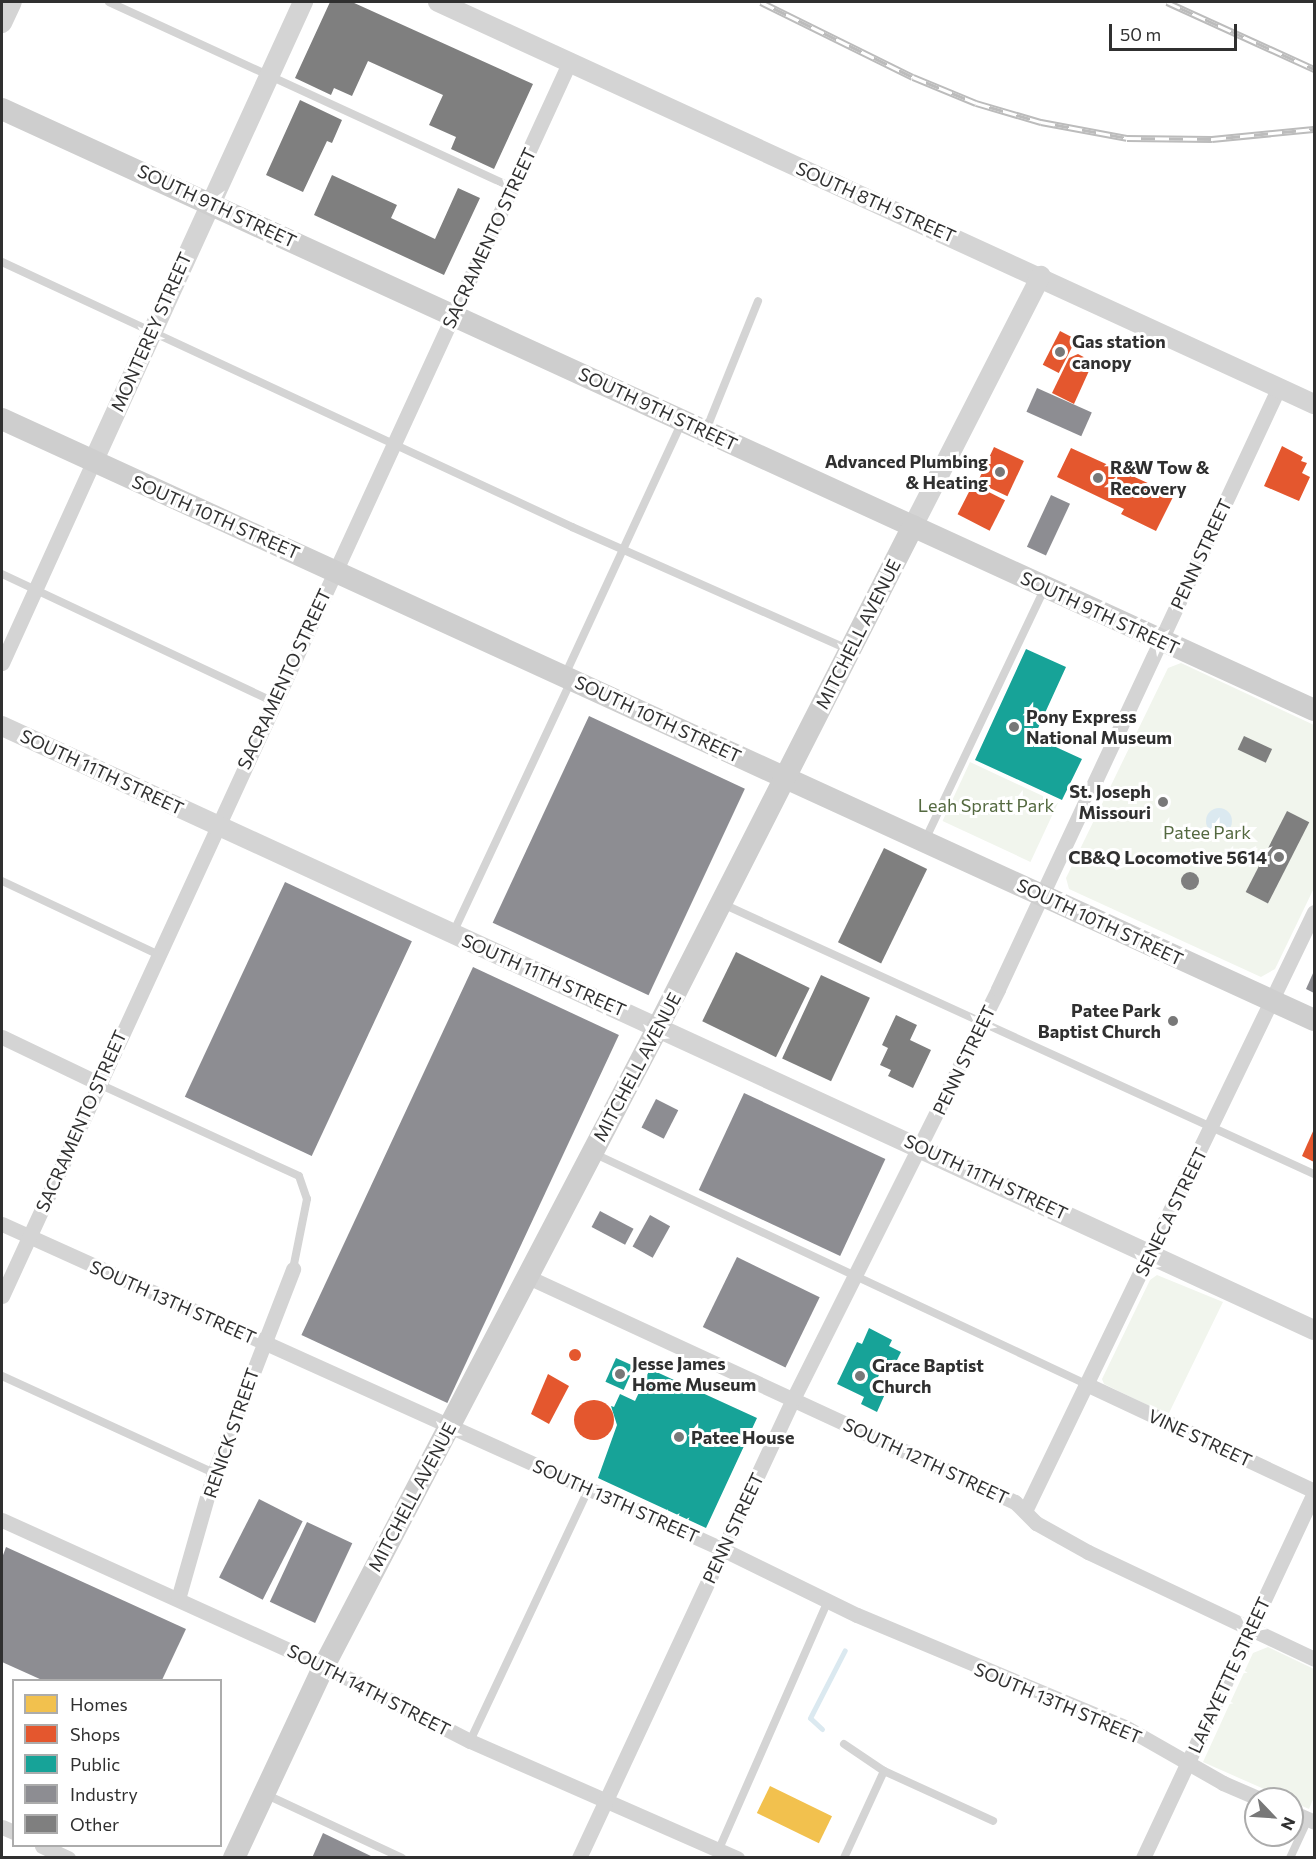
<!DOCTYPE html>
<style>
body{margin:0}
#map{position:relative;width:1316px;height:1859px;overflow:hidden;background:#fff;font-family:Commissioner,sans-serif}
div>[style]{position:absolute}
.green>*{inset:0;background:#f1f5ed;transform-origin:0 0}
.water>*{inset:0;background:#dbe9f0}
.round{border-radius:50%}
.homes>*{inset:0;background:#f2c14e;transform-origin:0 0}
.shops>*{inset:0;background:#e4572e;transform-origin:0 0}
.public>*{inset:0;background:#17a398;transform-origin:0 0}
.industry>*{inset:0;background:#8d8d92;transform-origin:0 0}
.stream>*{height:5px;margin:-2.5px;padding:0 2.5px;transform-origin:2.5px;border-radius:2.5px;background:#dbe9f0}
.building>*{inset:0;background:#7f7f7f;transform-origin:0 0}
.service>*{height:8px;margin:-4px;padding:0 4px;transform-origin:4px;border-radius:4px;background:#d4d4d4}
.minor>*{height:15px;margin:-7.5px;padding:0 7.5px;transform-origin:7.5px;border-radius:7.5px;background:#d4d4d4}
.tertiary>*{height:20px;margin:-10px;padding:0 10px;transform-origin:10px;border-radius:10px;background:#d4d4d4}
.secondary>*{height:22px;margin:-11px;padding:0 11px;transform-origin:11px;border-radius:11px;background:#cecece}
.rail>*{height:7px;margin-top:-3.5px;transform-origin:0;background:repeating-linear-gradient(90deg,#fff 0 14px,#bcbcbc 0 28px);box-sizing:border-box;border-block:2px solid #bcbcbc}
.dots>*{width:16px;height:16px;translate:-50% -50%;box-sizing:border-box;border:3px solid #fff;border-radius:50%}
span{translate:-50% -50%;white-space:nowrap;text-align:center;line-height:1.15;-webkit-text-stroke:6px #fff;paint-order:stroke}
.street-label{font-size:18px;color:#303030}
.poi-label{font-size:18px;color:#303030;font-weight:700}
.left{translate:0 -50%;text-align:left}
.right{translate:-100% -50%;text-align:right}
.park-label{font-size:18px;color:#546940}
.frame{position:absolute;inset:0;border:3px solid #303030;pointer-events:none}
.legend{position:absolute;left:12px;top:1679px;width:210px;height:168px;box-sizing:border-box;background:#fff;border:2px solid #acacac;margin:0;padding:8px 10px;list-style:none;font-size:18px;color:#303030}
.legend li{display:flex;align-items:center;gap:12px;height:30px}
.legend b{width:30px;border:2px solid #acacac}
.north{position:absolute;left:1244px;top:1787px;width:60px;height:60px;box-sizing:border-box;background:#fff;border:2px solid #acacac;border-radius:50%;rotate:115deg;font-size:16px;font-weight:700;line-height:24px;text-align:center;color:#303030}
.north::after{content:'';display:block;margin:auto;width:21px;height:27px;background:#787878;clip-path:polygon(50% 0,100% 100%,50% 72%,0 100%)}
.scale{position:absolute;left:1109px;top:24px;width:128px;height:27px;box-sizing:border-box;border:3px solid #303030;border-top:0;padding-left:8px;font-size:18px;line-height:21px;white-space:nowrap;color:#303030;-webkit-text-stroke:4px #fff;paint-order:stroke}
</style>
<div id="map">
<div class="green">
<div style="clip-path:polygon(1181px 663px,1314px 725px,1314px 888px,1275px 969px,1261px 977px,1069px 889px,1066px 878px,1168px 668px)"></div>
<div style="left:970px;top:762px;width:97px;height:65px;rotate:25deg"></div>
<div style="clip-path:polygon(1157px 1275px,1223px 1302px,1168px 1415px,1104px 1384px,1102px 1379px,1150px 1280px)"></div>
<div style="clip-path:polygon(1268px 1647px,1314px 1669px,1314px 1797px,1309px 1809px,1203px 1762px,1253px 1653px)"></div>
</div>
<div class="water">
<div class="round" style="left:1206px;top:808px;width:26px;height:26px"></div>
</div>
<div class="homes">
<div style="left:770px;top:1786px;width:69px;height:30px;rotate:26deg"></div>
</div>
<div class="shops">
<div style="left:1060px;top:331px;width:18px;height:38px;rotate:27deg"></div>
<div style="clip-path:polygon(1078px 354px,1093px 362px,1074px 404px,1052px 393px,1069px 358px)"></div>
<div style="clip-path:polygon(1282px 446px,1303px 457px,1301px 461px,1307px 463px,1302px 473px,1310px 477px,1299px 501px,1264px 486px)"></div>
<div style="left:994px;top:447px;width:33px;height:39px;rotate:25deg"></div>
<div style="clip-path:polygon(1071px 448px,1174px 495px,1156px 531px,1121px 514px,1124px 509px,1057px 477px)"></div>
<div style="left:973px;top:484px;width:36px;height:34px;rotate:27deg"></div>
<div style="clip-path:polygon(1314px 1129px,1314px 1162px,1302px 1156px)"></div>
<div class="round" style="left:569px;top:1349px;width:12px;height:12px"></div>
<div style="clip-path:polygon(548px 1374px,569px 1386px,549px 1424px,531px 1414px)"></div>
<div class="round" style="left:574px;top:1400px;width:40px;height:40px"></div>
</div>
<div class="public">
<div style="clip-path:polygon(1026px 649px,1066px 667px,1034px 737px,1082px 759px,1062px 800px,975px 760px)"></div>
<div style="clip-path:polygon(869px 1328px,892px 1340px,889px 1346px,901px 1352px,893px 1368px,884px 1364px,873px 1388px,885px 1394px,877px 1412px,861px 1404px,864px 1397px,837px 1384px,857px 1342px,862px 1344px)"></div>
<div style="left:616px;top:1358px;width:20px;height:26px;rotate:24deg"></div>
<div style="clip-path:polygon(650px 1369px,757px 1418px,706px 1528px,598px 1478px,617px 1425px,611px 1406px,614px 1407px,620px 1394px,635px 1401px)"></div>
</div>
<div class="industry">
<div style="left:1037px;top:388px;width:60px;height:26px;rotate:24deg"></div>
<div style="left:1051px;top:495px;width:21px;height:57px;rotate:25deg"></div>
<div style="left:589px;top:716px;width:172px;height:228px;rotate:25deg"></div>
<div style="left:285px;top:882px;width:140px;height:237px;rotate:25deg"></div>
<div style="left:473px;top:967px;width:161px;height:406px;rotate:25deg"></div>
<div style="clip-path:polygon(1314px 971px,1314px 993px,1306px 989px)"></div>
<div style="left:744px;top:1093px;width:156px;height:107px;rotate:25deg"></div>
<div style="left:656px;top:1099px;width:25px;height:32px;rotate:27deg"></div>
<div style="left:600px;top:1211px;width:38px;height:18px;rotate:28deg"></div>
<div style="left:650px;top:1215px;width:23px;height:36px;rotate:29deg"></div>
<div style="left:737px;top:1257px;width:92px;height:78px;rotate:26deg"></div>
<div style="left:259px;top:1499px;width:49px;height:88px;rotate:27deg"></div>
<div style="left:307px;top:1522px;width:50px;height:88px;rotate:25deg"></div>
<div style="clip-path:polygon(6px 1547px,186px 1629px,162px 1680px,42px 1680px,2px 1662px,2px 1558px)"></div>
<div style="clip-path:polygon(323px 1833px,375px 1858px,312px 1858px)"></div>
</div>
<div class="stream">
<div style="left:822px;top:1729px;width:16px;rotate:-137deg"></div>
<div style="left:810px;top:1718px;width:76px;rotate:-62.8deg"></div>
</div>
<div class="building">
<div style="clip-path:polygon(330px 2px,352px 2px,533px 84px,494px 169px,451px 149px,456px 137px,429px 125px,443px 95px,368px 61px,352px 96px,334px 88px,331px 95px,295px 78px)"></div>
<div style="clip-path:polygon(300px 100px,342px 120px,332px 143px,327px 141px,303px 192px,266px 175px)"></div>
<div style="clip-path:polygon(332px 175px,397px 205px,391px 218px,435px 239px,458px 188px,480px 198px,444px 275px,314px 215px)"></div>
<div style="left:1244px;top:736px;width:31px;height:15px;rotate:25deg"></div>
<div style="left:1287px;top:811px;width:25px;height:91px;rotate:27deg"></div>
<div style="left:884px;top:848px;width:48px;height:105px;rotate:26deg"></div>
<div class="round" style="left:1181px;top:872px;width:18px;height:18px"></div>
<div style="left:736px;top:952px;width:82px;height:77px;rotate:26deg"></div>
<div style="left:821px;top:975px;width:54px;height:92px;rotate:25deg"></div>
<div style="clip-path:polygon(896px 1015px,917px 1025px,910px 1040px,931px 1050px,913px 1088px,888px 1076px,891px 1070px,880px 1065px,888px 1048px,882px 1045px)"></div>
</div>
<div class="service">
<div style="left:109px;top:2px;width:443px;rotate:24.7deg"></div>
<div style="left:2px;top:262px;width:629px;rotate:24.93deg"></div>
<div style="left:572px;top:527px;width:303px;rotate:23.9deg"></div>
<div style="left:706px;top:430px;width:139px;rotate:-68deg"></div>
<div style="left:2px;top:574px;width:301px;rotate:25.2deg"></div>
<div style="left:565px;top:675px;width:279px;rotate:-65.2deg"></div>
<div style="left:926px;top:838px;width:276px;rotate:-64.6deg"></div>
<div style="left:2px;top:881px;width:171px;rotate:25.2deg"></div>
<div style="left:723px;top:904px;width:650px;rotate:24.55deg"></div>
<div style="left:453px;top:933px;width:276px;rotate:-64.9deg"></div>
<div style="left:99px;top:1084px;width:220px;rotate:24.7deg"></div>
<div style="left:299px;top:1176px;width:24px;rotate:71deg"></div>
<div style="left:307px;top:1199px;width:71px;rotate:101.3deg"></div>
<div style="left:593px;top:1153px;width:544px;rotate:25.11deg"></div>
<div style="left:2px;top:1376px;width:233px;rotate:24.6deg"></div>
<div style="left:470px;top:1741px;width:280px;rotate:-64.8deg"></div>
<div style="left:844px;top:1744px;width:48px;rotate:34deg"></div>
<div style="left:884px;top:1771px;width:120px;rotate:24.6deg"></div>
<div style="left:267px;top:1795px;width:149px;rotate:25deg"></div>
<div style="left:719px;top:1849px;width:271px;rotate:-66.3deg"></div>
<div style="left:844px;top:1858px;width:96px;rotate:-65.3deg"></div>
<div style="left:1290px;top:1858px;width:43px;rotate:-65.2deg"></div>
</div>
<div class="minor">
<div style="left:2px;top:663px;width:221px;rotate:-65.6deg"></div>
<div style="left:2px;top:1037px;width:106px;rotate:25.6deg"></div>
<div style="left:2px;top:1224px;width:790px;rotate:24.29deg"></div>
<div style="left:722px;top:1549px;width:150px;rotate:26.1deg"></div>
<div style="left:857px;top:1615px;width:290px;rotate:22.7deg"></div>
<div style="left:1125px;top:1727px;width:113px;rotate:29.7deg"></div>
<div style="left:1223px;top:1783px;width:40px;rotate:23.4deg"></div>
<div style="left:528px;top:1277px;width:536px;rotate:24.8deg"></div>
<div style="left:1015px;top:1502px;width:30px;rotate:45deg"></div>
<div style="left:1036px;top:1523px;width:60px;rotate:29.1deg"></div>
<div style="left:1088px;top:1552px;width:250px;rotate:25.3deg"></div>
<div style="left:2px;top:1296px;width:1357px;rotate:-65.3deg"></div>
<div style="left:1086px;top:1384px;width:252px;rotate:25.1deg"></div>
<div style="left:1025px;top:1511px;width:665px;rotate:-64.24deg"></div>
<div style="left:2px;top:1520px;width:354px;rotate:24.4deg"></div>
<div style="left:324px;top:1666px;width:164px;rotate:27.2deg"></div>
<div style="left:470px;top:1741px;width:292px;rotate:23.7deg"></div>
<div style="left:178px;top:1599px;width:131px;rotate:-74.1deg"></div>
<div style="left:214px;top:1473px;width:219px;rotate:-68.8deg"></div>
<div style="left:1292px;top:1812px;width:24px;rotate:24deg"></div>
<div style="left:2px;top:1827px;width:13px;rotate:23deg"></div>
<div style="left:42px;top:1846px;width:29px;rotate:25deg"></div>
<div style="left:579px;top:1858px;width:506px;rotate:-65deg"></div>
<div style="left:793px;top:1399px;width:458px;rotate:-63.4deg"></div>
<div style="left:998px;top:989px;width:664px;rotate:-64.98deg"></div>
<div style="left:1143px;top:1858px;width:403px;rotate:-64.9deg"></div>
</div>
<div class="tertiary">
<div style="left:438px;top:2px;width:964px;rotate:24.65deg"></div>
<div style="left:2px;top:23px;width:23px;rotate:-65deg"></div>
<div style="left:93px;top:462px;width:506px;rotate:-65.46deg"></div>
<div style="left:913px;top:526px;width:281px;rotate:-62.9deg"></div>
<div style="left:2px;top:726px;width:1444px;rotate:24.72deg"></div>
</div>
<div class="secondary">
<div style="left:2px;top:109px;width:1443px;rotate:24.61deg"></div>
<div style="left:2px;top:419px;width:1443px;rotate:24.61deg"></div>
<div style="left:234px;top:1858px;width:212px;rotate:-64.9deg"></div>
<div style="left:324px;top:1666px;width:721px;rotate:-62.4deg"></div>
<div style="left:658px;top:1027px;width:562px;rotate:-63.02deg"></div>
</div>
<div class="rail">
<div style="left:761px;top:2px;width:169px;rotate:26.3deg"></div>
<div style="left:913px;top:77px;width:68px;rotate:22.4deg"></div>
<div style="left:976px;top:103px;width:68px;rotate:16.3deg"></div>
<div style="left:1041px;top:122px;width:87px;rotate:10.5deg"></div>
<div style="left:1127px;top:138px;width:85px;rotate:0.7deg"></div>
<div style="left:1212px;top:139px;width:102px;rotate:-5.6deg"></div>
<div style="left:1167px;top:2px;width:162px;rotate:24.5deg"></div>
</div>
<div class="dots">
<div style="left:1060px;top:352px;background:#787878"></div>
<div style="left:1000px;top:472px;background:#787878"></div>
<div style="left:1098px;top:478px;background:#787878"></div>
<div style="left:1014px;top:727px;background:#787878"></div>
<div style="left:1163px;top:802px;background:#787878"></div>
<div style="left:1279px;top:857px;background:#787878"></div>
<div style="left:1173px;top:1021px;background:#787878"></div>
<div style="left:620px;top:1374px;background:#787878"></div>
<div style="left:860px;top:1376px;background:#787878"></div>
<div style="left:679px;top:1437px;background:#787878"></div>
</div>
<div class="street-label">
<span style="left:876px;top:202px;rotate:24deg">SOUTH 8TH STREET</span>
<span style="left:217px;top:206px;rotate:25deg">SOUTH 9TH STREET</span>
<span style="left:489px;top:238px;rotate:-65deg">SACRAMENTO STREET</span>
<span style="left:151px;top:332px;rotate:-66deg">MONTEREY STREET</span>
<span style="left:658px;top:409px;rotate:25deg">SOUTH 9TH STREET</span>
<span style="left:216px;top:517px;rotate:24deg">SOUTH 10TH STREET</span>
<span style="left:1201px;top:554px;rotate:-65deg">PENN STREET</span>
<span style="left:1100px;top:613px;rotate:25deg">SOUTH 9TH STREET</span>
<span style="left:858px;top:634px;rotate:-63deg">MITCHELL AVENUE</span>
<span style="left:284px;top:679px;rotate:-65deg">SACRAMENTO STREET</span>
<span style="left:658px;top:719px;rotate:25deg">SOUTH 10TH STREET</span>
<span style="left:102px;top:772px;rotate:25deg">SOUTH 11TH STREET</span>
<span style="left:1100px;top:922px;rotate:25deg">SOUTH 10TH STREET</span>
<span style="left:544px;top:975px;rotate:24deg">SOUTH 11TH STREET</span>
<span style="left:964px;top:1060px;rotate:-64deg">PENN STREET</span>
<span style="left:637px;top:1067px;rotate:-62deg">MITCHELL AVENUE</span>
<span style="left:81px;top:1121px;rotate:-66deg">SACRAMENTO STREET</span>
<span style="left:986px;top:1177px;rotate:25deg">SOUTH 11TH STREET</span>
<span style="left:1171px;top:1212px;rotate:-64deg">SENECA STREET</span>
<span style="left:173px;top:1302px;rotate:24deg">SOUTH 13TH STREET</span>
<span style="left:231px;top:1433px;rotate:-71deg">RENICK STREET</span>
<span style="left:1200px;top:1438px;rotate:25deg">VINE STREET</span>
<span style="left:926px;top:1461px;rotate:25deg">SOUTH 12TH STREET</span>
<span style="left:412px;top:1497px;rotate:-62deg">MITCHELL AVENUE</span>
<span style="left:616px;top:1501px;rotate:24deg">SOUTH 13TH STREET</span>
<span style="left:733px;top:1528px;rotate:-65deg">PENN STREET</span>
<span style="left:1229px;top:1675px;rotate:-65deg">LAFAYETTE STREET</span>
<span style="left:369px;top:1690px;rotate:27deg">SOUTH 14TH STREET</span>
<span style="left:1058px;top:1703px;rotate:23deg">SOUTH 13TH STREET</span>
</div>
<div class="poi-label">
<span class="left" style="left:1072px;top:352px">Gas station<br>canopy</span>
<span class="right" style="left:988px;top:472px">Advanced Plumbing<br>&amp; Heating</span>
<span class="left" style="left:1110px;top:478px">R&amp;W Tow &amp;<br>Recovery</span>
<span class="left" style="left:1026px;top:727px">Pony Express<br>National Museum</span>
<span class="right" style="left:1151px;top:802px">St. Joseph<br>Missouri</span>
<span class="right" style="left:1267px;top:857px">CB&amp;Q Locomotive 5614</span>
<span class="right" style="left:1161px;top:1021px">Patee Park<br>Baptist Church</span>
<span class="left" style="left:632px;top:1374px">Jesse James<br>Home Museum</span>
<span class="left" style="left:872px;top:1376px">Grace Baptist<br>Church</span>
<span class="left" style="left:691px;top:1437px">Patee House</span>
</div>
<div class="park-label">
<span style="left:986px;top:805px">Leah Spratt Park</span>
<span style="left:1207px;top:832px">Patee Park</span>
</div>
<div class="frame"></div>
<ul class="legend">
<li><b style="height:16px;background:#f2c14e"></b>Homes</li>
<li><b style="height:16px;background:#e4572e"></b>Shops</li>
<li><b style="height:16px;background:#17a398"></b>Public</li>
<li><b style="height:16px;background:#8d8d92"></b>Industry</li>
<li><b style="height:16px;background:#7f7f7f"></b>Other</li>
</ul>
<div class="north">N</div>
<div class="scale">50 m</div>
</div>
